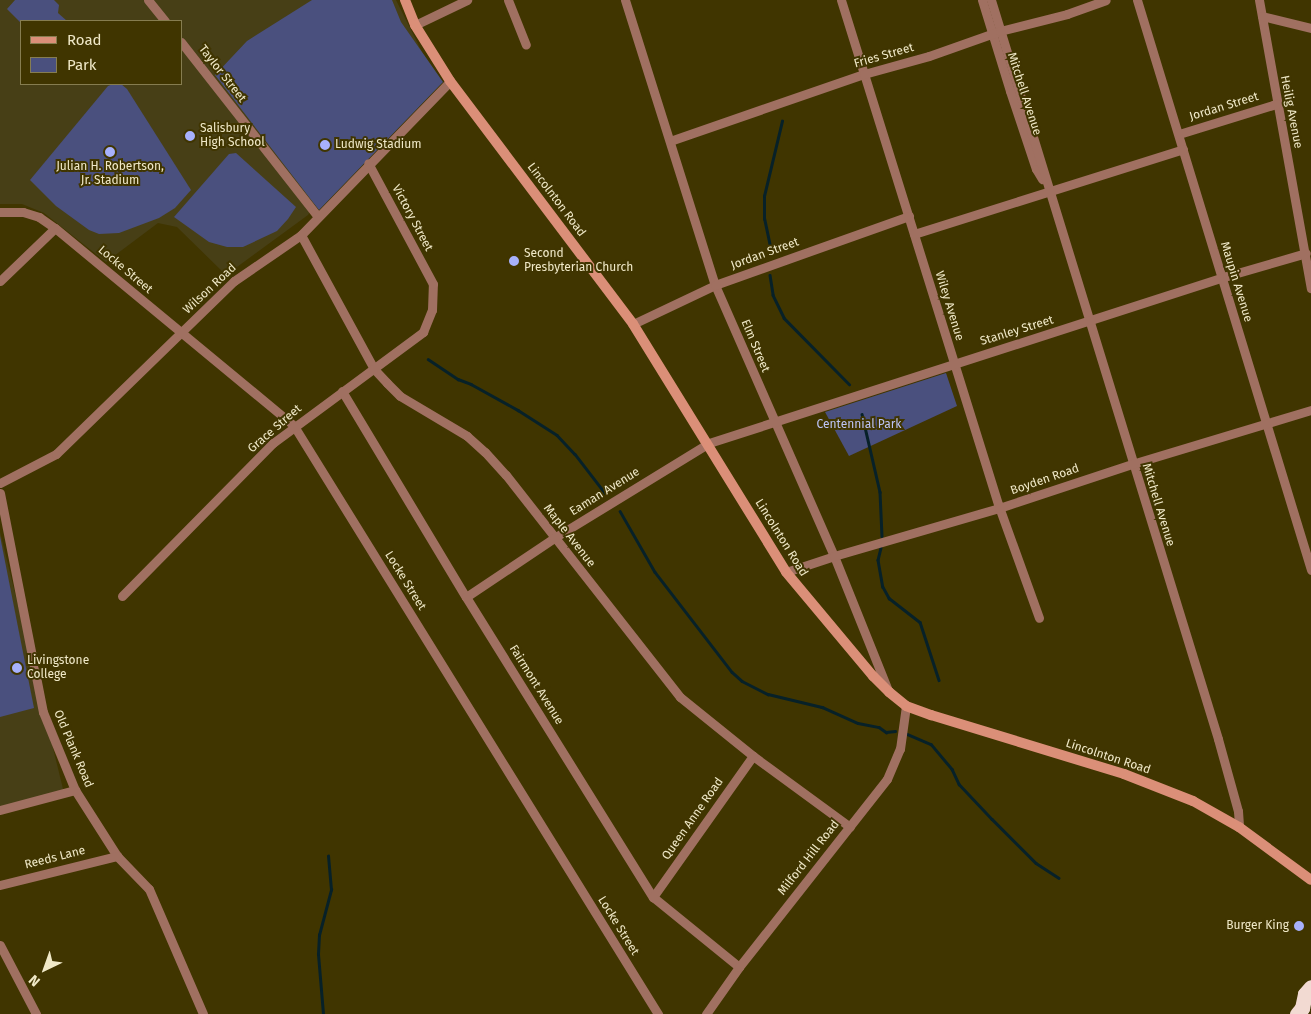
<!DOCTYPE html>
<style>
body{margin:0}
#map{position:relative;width:1311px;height:1014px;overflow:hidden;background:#403500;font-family:"Fira Sans",sans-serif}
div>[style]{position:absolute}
.built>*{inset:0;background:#473f16}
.green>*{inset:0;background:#4a507e}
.stream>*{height:2.5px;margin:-1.25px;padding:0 1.25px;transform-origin:1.25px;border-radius:1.25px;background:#072128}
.street>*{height:9px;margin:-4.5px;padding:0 4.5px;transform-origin:4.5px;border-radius:4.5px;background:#a07061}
.secondary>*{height:10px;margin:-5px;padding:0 5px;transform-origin:5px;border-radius:5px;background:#db8f78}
.highway>*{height:15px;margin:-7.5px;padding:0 7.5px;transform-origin:7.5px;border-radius:7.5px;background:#f2dad2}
.dots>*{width:14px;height:14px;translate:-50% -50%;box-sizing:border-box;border:2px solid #403500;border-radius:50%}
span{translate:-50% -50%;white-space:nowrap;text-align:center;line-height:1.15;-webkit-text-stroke:4px #403500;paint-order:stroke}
.street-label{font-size:12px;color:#f0e9c8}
.poi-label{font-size:12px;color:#f0e9c8}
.left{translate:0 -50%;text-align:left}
.right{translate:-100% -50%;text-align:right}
.park-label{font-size:12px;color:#bcc3f5}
.legend{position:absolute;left:20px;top:20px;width:162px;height:65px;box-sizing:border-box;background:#403500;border:1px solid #867d50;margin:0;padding:6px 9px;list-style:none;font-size:15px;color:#f0e9c8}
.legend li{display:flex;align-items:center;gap:10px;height:25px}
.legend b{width:25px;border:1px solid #867d50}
.north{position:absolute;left:20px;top:944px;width:50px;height:50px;-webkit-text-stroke:4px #403500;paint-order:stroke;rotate:222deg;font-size:14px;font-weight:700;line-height:20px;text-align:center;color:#f0e9c8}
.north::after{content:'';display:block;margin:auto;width:18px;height:22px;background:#f0e9c8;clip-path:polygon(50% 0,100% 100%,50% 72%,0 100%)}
</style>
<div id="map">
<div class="built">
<div style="clip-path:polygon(evenodd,0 0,396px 0,422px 52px,440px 79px,325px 187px,308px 215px,226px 275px,177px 227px,158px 223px,106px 262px,44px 213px,22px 204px,0 204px,0 0,21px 21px,181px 21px,181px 84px,21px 84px,21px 21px)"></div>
<div style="clip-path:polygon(0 532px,64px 793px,0 807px)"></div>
</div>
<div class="green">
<div style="clip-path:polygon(15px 0,54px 0,59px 5px,58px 13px,67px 21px,21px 21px,21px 23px,7px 9px)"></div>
<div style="clip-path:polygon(312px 0,392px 0,401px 22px,443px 82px,319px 210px,215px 75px,247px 41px)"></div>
<div style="clip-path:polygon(113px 84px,121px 84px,127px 89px,191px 190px,175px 208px,159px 218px,119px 233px,99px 234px,89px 230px,56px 206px,30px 180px,108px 86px)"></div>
<div style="clip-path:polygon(236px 153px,296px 207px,288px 219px,277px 231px,243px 247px,227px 247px,209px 242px,174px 217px,229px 154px)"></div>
<div style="clip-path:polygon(946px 373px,957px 406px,849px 456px,825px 412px)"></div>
<div style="clip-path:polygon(0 536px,34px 708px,0 717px)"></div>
</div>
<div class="stream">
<div style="left:771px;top:251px;width:33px;rotate:-102deg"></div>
<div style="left:764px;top:219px;width:23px;rotate:-90deg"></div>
<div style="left:764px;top:196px;width:77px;rotate:-76.5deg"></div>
<div style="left:770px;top:275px;width:20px;rotate:81deg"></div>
<div style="left:773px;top:295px;width:25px;rotate:64deg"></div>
<div style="left:784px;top:318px;width:93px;rotate:45.4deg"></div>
<div style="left:428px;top:359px;width:36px;rotate:34deg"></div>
<div style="left:458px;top:379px;width:14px;rotate:21deg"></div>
<div style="left:471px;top:384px;width:54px;rotate:29deg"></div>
<div style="left:518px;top:410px;width:46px;rotate:32.7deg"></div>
<div style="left:557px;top:435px;width:26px;rotate:47deg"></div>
<div style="left:575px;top:454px;width:49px;rotate:52.4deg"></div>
<div style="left:862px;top:414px;width:80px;rotate:77deg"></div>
<div style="left:880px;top:492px;width:44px;rotate:87.4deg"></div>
<div style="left:620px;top:511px;width:70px;rotate:60.2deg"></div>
<div style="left:655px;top:572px;width:126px;rotate:52.4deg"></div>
<div style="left:732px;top:672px;width:13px;rotate:42deg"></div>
<div style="left:742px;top:681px;width:29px;rotate:27deg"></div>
<div style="left:768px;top:694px;width:56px;rotate:13.5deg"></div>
<div style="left:822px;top:707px;width:39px;rotate:24deg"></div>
<div style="left:858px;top:723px;width:21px;rotate:11deg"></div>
<div style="left:879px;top:727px;width:9px;rotate:36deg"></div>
<div style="left:886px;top:732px;width:9px;rotate:-6deg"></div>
<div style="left:881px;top:548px;width:12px;rotate:104deg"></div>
<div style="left:878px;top:560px;width:27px;rotate:80deg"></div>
<div style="left:883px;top:587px;width:13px;rotate:61deg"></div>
<div style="left:889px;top:598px;width:39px;rotate:38deg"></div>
<div style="left:920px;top:622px;width:61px;rotate:71.9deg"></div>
<div style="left:907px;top:734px;width:26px;rotate:23deg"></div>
<div style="left:931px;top:744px;width:33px;rotate:50deg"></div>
<div style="left:952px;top:769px;width:17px;rotate:65deg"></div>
<div style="left:959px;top:784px;width:48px;rotate:46.7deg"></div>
<div style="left:992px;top:819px;width:62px;rotate:45deg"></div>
<div style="left:1036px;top:863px;width:27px;rotate:33deg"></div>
<div style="left:323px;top:1014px;width:60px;rotate:-94.8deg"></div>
<div style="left:318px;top:954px;width:19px;rotate:-87deg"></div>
<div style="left:319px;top:935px;width:47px;rotate:-75.1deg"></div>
<div style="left:331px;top:890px;width:34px;rotate:-95deg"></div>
</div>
<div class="street">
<div style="left:148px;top:0;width:27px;rotate:51deg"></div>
<div style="left:508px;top:0;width:48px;rotate:68.2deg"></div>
<div style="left:625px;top:0;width:299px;rotate:72.5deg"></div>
<div style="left:715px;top:285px;width:296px;rotate:66.3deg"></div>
<div style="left:834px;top:556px;width:144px;rotate:68.1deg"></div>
<div style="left:841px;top:0;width:528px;rotate:72.7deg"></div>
<div style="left:998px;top:504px;width:121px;rotate:70.2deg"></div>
<div style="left:982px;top:0;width:95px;rotate:72.9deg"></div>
<div style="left:1010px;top:91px;width:82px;rotate:71.6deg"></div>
<div style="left:1036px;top:169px;width:12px;rotate:59deg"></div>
<div style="left:991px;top:0;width:773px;rotate:72.92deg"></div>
<div style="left:1218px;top:739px;width:75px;rotate:74.5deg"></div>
<div style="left:1238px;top:811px;width:16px;rotate:86deg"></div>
<div style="left:1137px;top:0;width:596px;rotate:73.02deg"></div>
<div style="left:1259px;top:0;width:293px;rotate:79.8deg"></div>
<div style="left:1262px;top:16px;width:50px;rotate:13.8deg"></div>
<div style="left:415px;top:25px;width:58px;rotate:-25.7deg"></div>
<div style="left:181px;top:42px;width:222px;rotate:51.9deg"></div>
<div style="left:1179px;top:134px;width:102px;rotate:-17.2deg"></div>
<div style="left:670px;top:141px;width:205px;rotate:-19.1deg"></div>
<div style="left:864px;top:74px;width:67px;rotate:-15.5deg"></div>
<div style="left:929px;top:56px;width:75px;rotate:-19.4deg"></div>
<div style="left:1000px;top:31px;width:69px;rotate:-14.2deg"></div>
<div style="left:1067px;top:14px;width:41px;rotate:-19.7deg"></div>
<div style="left:0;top:212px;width:23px"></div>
<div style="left:23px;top:212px;width:17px;rotate:17deg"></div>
<div style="left:39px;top:217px;width:19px;rotate:35deg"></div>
<div style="left:55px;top:228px;width:310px;rotate:39.6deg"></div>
<div style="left:294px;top:426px;width:692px;rotate:58.24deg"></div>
<div style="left:914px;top:234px;width:282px;rotate:-17.5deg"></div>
<div style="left:301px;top:235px;width:153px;rotate:61.4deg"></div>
<div style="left:374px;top:369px;width:19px;rotate:47deg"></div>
<div style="left:387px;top:383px;width:18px;rotate:45deg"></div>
<div style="left:400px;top:396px;width:78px;rotate:30.8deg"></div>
<div style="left:467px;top:436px;width:24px;rotate:42deg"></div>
<div style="left:485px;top:452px;width:31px;rotate:48deg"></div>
<div style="left:506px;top:475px;width:282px;rotate:51.9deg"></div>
<div style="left:680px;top:697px;width:94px;rotate:38.9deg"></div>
<div style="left:753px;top:756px;width:120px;rotate:36.2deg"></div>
<div style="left:0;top:281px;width:76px;rotate:-43.9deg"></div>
<div style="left:633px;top:324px;width:91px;rotate:-25.4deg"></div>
<div style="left:715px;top:285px;width:206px;rotate:-19.6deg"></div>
<div style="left:342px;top:391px;width:240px;rotate:59deg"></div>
<div style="left:466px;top:597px;width:354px;rotate:58.1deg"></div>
<div style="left:653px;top:897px;width:111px;rotate:39.1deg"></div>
<div style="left:0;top:483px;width:63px;rotate:-27.4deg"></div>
<div style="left:56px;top:454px;width:248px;rotate:-44.2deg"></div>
<div style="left:234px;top:281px;width:81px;rotate:-34.5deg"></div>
<div style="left:301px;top:235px;width:214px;rotate:-45.9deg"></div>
<div style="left:0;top:493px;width:223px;rotate:78.9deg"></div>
<div style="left:43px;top:712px;width:84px;rotate:67.7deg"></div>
<div style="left:75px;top:790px;width:78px;rotate:57.5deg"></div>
<div style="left:117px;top:856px;width:46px;rotate:45.9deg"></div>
<div style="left:149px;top:889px;width:136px;rotate:66.6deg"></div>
<div style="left:786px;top:572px;width:51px;rotate:-18.4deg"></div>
<div style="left:834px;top:556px;width:172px;rotate:-16.2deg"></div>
<div style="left:999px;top:508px;width:140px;rotate:-18.3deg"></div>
<div style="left:1132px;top:464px;width:187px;rotate:-16.8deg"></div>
<div style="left:122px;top:596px;width:215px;rotate:-45.4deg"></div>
<div style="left:273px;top:443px;width:187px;rotate:-36.5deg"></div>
<div style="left:423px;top:332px;width:24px;rotate:-68deg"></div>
<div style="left:432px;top:310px;width:26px;rotate:-88deg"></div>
<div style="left:433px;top:284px;width:137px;rotate:-118.2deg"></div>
<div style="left:466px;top:597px;width:106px;rotate:-33.8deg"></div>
<div style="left:554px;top:538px;width:182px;rotate:-31.5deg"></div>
<div style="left:709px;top:443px;width:544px;rotate:-17.87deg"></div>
<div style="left:1227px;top:276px;width:82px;rotate:-16.2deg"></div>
<div style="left:0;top:810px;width:78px;rotate:-14.9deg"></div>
<div style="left:0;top:885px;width:121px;rotate:-13.9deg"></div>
<div style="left:653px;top:897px;width:173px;rotate:-54.7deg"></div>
<div style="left:0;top:945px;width:78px;rotate:62.4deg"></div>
<div style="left:706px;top:1014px;width:57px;rotate:-54.9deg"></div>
<div style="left:739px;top:967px;width:239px;rotate:-51.8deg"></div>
<div style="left:887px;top:779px;width:33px;rotate:-67deg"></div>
<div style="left:900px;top:749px;width:43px;rotate:-82.1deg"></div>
</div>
<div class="secondary">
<div style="left:405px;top:0;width:27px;rotate:68deg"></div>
<div style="left:415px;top:25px;width:66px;rotate:58deg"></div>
<div style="left:450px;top:81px;width:304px;rotate:53deg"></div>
<div style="left:633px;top:324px;width:291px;rotate:58.3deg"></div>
<div style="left:786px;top:572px;width:136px;rotate:50.1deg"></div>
<div style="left:873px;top:676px;width:23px;rotate:45deg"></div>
<div style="left:889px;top:692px;width:22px;rotate:39deg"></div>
<div style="left:906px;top:706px;width:27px;rotate:20deg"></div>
<div style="left:931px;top:715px;width:202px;rotate:17deg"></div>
<div style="left:1124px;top:774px;width:74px;rotate:21.4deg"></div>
<div style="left:1193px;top:801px;width:53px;rotate:29.5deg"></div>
<div style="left:1239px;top:827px;width:89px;rotate:36.4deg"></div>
</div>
<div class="highway">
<div style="left:1297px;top:1014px;width:8px;rotate:-50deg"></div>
<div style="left:1302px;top:1008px;width:14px;rotate:-78deg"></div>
<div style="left:1305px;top:994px;width:9px;rotate:-49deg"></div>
</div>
<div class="dots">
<div style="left:190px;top:136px;background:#a7b1fc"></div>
<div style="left:325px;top:145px;background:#a7b1fc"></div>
<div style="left:110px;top:152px;background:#a7b1fc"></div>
<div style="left:514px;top:261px;background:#a7b1fc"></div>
<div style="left:17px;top:668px;background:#a7b1fc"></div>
<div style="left:1299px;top:926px;background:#a7b1fc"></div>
</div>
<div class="street-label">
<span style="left:884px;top:56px;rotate:-16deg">Fries Street</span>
<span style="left:222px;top:74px;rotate:52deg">Taylor Street</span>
<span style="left:1024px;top:94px;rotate:72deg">Mitchell Avenue</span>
<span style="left:1224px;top:107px;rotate:-17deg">Jordan Street</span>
<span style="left:1291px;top:112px;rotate:79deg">Heilig Avenue</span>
<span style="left:556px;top:200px;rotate:53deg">Lincolnton Road</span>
<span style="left:412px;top:218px;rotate:62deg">Victory Street</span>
<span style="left:765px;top:254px;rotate:-20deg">Jordan Street</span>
<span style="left:125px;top:270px;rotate:40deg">Locke Street</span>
<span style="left:1236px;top:282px;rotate:73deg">Maupin Avenue</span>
<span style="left:210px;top:289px;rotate:-43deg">Wilson Road</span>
<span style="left:949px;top:306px;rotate:73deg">Wiley Avenue</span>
<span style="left:1017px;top:331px;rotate:-17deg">Stanley Street</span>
<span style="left:755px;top:346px;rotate:67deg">Elm Street</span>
<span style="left:275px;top:429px;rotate:-41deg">Grace Street</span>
<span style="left:1045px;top:480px;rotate:-19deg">Boyden Road</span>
<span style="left:605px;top:492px;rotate:-32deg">Eaman Avenue</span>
<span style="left:1158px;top:505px;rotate:73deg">Mitchell Avenue</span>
<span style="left:569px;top:536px;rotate:52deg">Maple Avenue</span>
<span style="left:781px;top:538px;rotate:58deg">Lincolnton Road</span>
<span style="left:405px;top:581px;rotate:58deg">Locke Street</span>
<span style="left:536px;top:685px;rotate:58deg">Fairmont Avenue</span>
<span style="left:73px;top:749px;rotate:67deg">Old Plank Road</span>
<span style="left:1108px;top:757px;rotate:18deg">Lincolnton Road</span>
<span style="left:693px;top:819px;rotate:-55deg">Queen Anne Road</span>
<span style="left:55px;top:858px;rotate:-14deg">Reeds Lane</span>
<span style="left:809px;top:858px;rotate:-52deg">Milford Hill Road</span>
<span style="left:618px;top:926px;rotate:58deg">Locke Street</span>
</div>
<div class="poi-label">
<span class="left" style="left:200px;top:136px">Salisbury<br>High School</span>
<span class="left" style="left:335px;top:145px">Ludwig Stadium</span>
<span style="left:110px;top:174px">Julian H. Robertson,<br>Jr. Stadium</span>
<span class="left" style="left:524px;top:261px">Second<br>Presbyterian Church</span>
<span class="left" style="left:27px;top:668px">Livingstone<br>College</span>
<span class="right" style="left:1289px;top:926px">Burger King</span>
</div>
<div class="park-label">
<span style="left:859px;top:425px">Centennial Park</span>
</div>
<ul class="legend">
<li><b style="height:6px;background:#db8f78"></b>Road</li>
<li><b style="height:14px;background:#4a507e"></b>Park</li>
</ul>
<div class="north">N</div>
</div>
